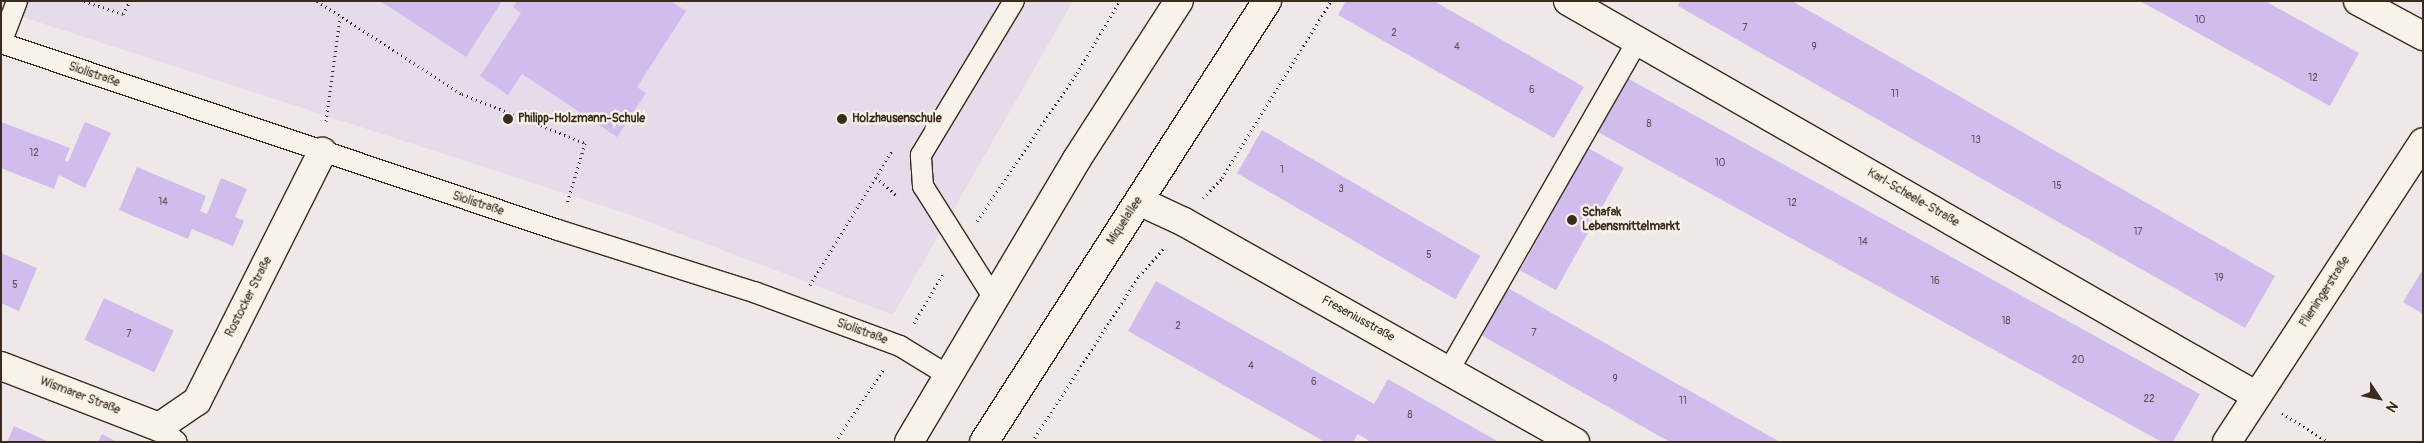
<!DOCTYPE html>
<meta charset="utf-8">
<style>
body{margin:0}
#map{position:relative;width:2424px;height:443px;overflow:hidden;background:#efe8e9;font-family:Pangolin,sans-serif}
div>[style]{position:absolute}
.built>*{inset:0;background:#e6dbea}
.building>*{inset:0;background:#d0bded;transform-origin:0 0}
.path>*{height:3px;margin-top:-1.5px;transform-origin:0;background:repeating-linear-gradient(90deg,#3b2a1e 0 1px,transparent 0 5px)}
.roads{filter:drop-shadow(1px 0 #3b2a1e) drop-shadow(-1px 0 #3b2a1e) drop-shadow(0 1px #3b2a1e) drop-shadow(0 -1px #3b2a1e)}
.lane>*{height:20px;margin:-10px;padding:0 10px;transform-origin:10px;border-radius:10px;background:#f7f3e8}
.street>*{height:28px;margin:-14px;padding:0 14px;transform-origin:14px;border-radius:14px;background:#f7f3e8}
.primary>*{height:28px;margin:-14px;padding:0 14px;transform-origin:14px;border-radius:14px;background:#f7f3e8}
.dots>*{width:14px;height:14px;translate:-50% -50%;box-sizing:border-box;border:2px solid #f7f3e8;border-radius:50%}
span{translate:-50% -50%;white-space:nowrap;text-align:center;line-height:1.15;-webkit-text-stroke:4.5px #f7f3e8;paint-order:stroke}
.number-label{font-size:10px;color:#604f52}
.number-label span{-webkit-text-stroke-width:0}
.street-label{font-size:12px;color:#3b2a1e}
.poi-label{font-size:12px;color:#3b2a1e;font-weight:700}
.left{translate:0 -50%;text-align:left}
.frame{position:absolute;inset:0;border:2px solid #3b2a1e;pointer-events:none}
.north{position:absolute;left:2354px;top:373px;width:50px;height:50px;-webkit-text-stroke:4px #f7f3e8;paint-order:stroke;rotate:124deg;font-size:14px;font-weight:700;line-height:20px;text-align:center;color:#3b2a1e}
.north::after{content:'';display:block;margin:auto;width:18px;height:22px;background:#3b2a1e;clip-path:polygon(50% 0,100% 100%,50% 72%,0 100%)}
</style>
<div id="map">
<div class="built">
<div style="clip-path:polygon(1px 1px,1073px 1px,893px 315px,628px 214px,1px 10px)"></div>
</div>
<div class="building">
<div style="clip-path:polygon(380px 1px,502px 1px,466px 57px)"></div>
<div style="clip-path:polygon(517px 1px,671px 1px,686px 11px,637px 87px,646px 93px,617px 137px,522px 74px,508px 95px,480px 76px,521px 13px,513px 7px)"></div>
<div style="clip-path:polygon(1346px 1px,1434px 1px,1584px 87px,1554px 138px,1338px 15px)"></div>
<div style="clip-path:polygon(1680px 1px,1792px 1px,2275px 276px,2245px 328px,1678px 6px)"></div>
<div style="clip-path:polygon(2140px 1px,2265px 1px,2359px 53px,2330px 106px)"></div>
<div style="clip-path:polygon(1627px 78px,2200px 394px,2173px 442px,2162px 442px,1598px 132px)"></div>
<div style="clip-path:polygon(1px 122px,70px 148px,65px 160px,68px 162px,85px 122px,111px 133px,85px 188px,59px 175px,54px 189px,1px 168px)"></div>
<div style="left:1262px;top:130px;width:252px;height:50px;rotate:30deg"></div>
<div style="left:1588px;top:148px;width:41px;height:140px;rotate:29deg"></div>
<div style="clip-path:polygon(137px 167px,206px 196px,200px 211px,207px 214px,221px 178px,247px 189px,235px 217px,244px 221px,233px 246px,192px 229px,188px 239px,119px 210px)"></div>
<div style="clip-path:polygon(1px 253px,37px 268px,19px 311px,1px 303px)"></div>
<div style="clip-path:polygon(2423px 269px,2423px 314px,2403px 302px)"></div>
<div style="clip-path:polygon(1156px 281px,1374px 404px,1388px 379px,1499px 442px,1371px 442px,1358px 434px,1353px 442px,1325px 442px,1128px 331px)"></div>
<div style="clip-path:polygon(1506px 287px,1780px 442px,1670px 442px,1481px 335px)"></div>
<div style="left:104px;top:298px;width:77px;height:46px;rotate:25deg"></div>
<div style="clip-path:polygon(14px 426px,49px 442px,7px 442px)"></div>
<div style="clip-path:polygon(102px 434px,117px 442px,98px 442px)"></div>
</div>
<div class="path">
<div style="left:84px;top:1px;width:41px;rotate:18.4deg"></div>
<div style="left:123px;top:14px;width:15px;rotate:-62deg"></div>
<div style="left:317px;top:1px;width:172px;rotate:32.7deg"></div>
<div style="left:462px;top:94px;width:132px;rotate:21.7deg"></div>
<div style="left:585px;top:143px;width:63px;rotate:106.7deg"></div>
<div style="left:326px;top:121px;width:105px;rotate:-82.3deg"></div>
<div style="left:876px;top:177px;width:27px;rotate:42deg"></div>
<div style="left:1203px;top:198px;width:28px;rotate:-46deg"></div>
<div style="left:1222px;top:178px;width:208px;rotate:-58.4deg"></div>
<div style="left:977px;top:221px;width:179px;rotate:-56deg"></div>
<div style="left:1077px;top:73px;width:84px;rotate:-59.2deg"></div>
<div style="left:810px;top:285px;width:159px;rotate:-58.6deg"></div>
<div style="left:914px;top:323px;width:59px;rotate:-59.5deg"></div>
<div style="left:2282px;top:413px;width:54px;rotate:32.2deg"></div>
<div style="left:835px;top:442px;width:87px;rotate:-56.3deg"></div>
<div style="left:1032px;top:442px;width:197px;rotate:-57.2deg"></div>
<div style="left:1139px;top:276px;width:38px;rotate:-48deg"></div>
</div>
<div class="roads">
<div class="lane">
<div style="left:1px;top:43px;width:588px;rotate:18.56deg"></div>
<div style="left:558px;top:230px;width:206px;rotate:17.6deg"></div>
<div style="left:754px;top:292px;width:156px;rotate:20.3deg"></div>
<div style="left:900px;top:346px;width:57px;rotate:31.5deg"></div>
<div style="left:1px;top:43px;width:45px;rotate:-69.1deg"></div>
<div style="left:995px;top:300px;width:135px;rotate:-122.3deg"></div>
<div style="left:923px;top:186px;width:31px;rotate:-94deg"></div>
<div style="left:921px;top:155px;width:180px;rotate:-58.9deg"></div>
<div style="left:1449px;top:370px;width:378px;rotate:-60.2deg"></div>
<div style="left:159px;top:427px;width:23px;rotate:40deg"></div>
</div>
<div class="street">
<div style="left:1568px;top:1px;width:794px;rotate:29.83deg"></div>
<div style="left:2358px;top:1px;width:74px;rotate:28.3deg"></div>
<div style="left:1139px;top:201px;width:50px;rotate:25deg"></div>
<div style="left:1184px;top:222px;width:449px;rotate:29.4deg"></div>
<div style="left:1px;top:366px;width:169px;rotate:21.1deg"></div>
<div style="left:159px;top:427px;width:46px;rotate:-34.4deg"></div>
<div style="left:197px;top:401px;width:279px;rotate:-63.3deg"></div>
<div style="left:2227px;top:442px;width:358px;rotate:-56.8deg"></div>
</div>
<div class="primary">
<div style="left:909px;top:442px;width:329px;rotate:-59.3deg"></div>
<div style="left:1077px;top:159px;width:188px;rotate:-57.2deg"></div>
<div style="left:984px;top:442px;width:524px;rotate:-57.31deg"></div>
</div>
</div>
<div class="dots">
<div style="left:508px;top:119px;background:#3b2a1e"></div>
<div style="left:842px;top:119px;background:#3b2a1e"></div>
<div style="left:1572px;top:220px;background:#3b2a1e"></div>
</div>
<div class="number-label">
<span style="left:2200px;top:21px">10</span>
<span style="left:1745px;top:29px">7</span>
<span style="left:1394px;top:34px">2</span>
<span style="left:1457px;top:48px">4</span>
<span style="left:1814px;top:48px">9</span>
<span style="left:2313px;top:79px">12</span>
<span style="left:1532px;top:91px">6</span>
<span style="left:1895px;top:95px">11</span>
<span style="left:1649px;top:125px">8</span>
<span style="left:1976px;top:141px">13</span>
<span style="left:34px;top:154px">12</span>
<span style="left:1720px;top:164px">10</span>
<span style="left:1282px;top:171px">1</span>
<span style="left:2057px;top:187px">15</span>
<span style="left:1341px;top:190px">3</span>
<span style="left:163px;top:203px">14</span>
<span style="left:1792px;top:204px">12</span>
<span style="left:2138px;top:233px">17</span>
<span style="left:1863px;top:243px">14</span>
<span style="left:1429px;top:256px">5</span>
<span style="left:2219px;top:279px">19</span>
<span style="left:1935px;top:282px">16</span>
<span style="left:15px;top:286px">5</span>
<span style="left:2006px;top:322px">18</span>
<span style="left:1178px;top:327px">2</span>
<span style="left:1534px;top:334px">7</span>
<span style="left:129px;top:335px">7</span>
<span style="left:2078px;top:361px">20</span>
<span style="left:1251px;top:367px">4</span>
<span style="left:1615px;top:380px">9</span>
<span style="left:1314px;top:383px">6</span>
<span style="left:2149px;top:400px">22</span>
<span style="left:1683px;top:402px">11</span>
<span style="left:1410px;top:416px">8</span>
</div>
<div class="street-label">
<span style="left:94px;top:75px;rotate:19deg">Siolistraße</span>
<span style="left:1913px;top:198px;rotate:30deg">Karl-Scheele-Straße</span>
<span style="left:478px;top:204px;rotate:18deg">Siolistraße</span>
<span style="left:1125px;top:221px;rotate:-57deg">Miquelallee</span>
<span style="left:2325px;top:292px;rotate:-57deg">Plieningerstraße</span>
<span style="left:249px;top:297px;rotate:-63deg">Rostocker Straße</span>
<span style="left:1358px;top:319px;rotate:29deg">Freseniusstraße</span>
<span style="left:862px;top:332px;rotate:20deg">Siolistraße</span>
<span style="left:80px;top:396px;rotate:21deg">Wismarer Straße</span>
</div>
<div class="poi-label">
<span class="left" style="left:518px;top:119px">Philipp-Holzmann-Schule</span>
<span class="left" style="left:852px;top:119px">Holzhausenschule</span>
<span class="left" style="left:1582px;top:220px">Schafak<br>Lebensmittelmarkt</span>
</div>
<div class="frame"></div>
<div class="north">N</div>
</div>
